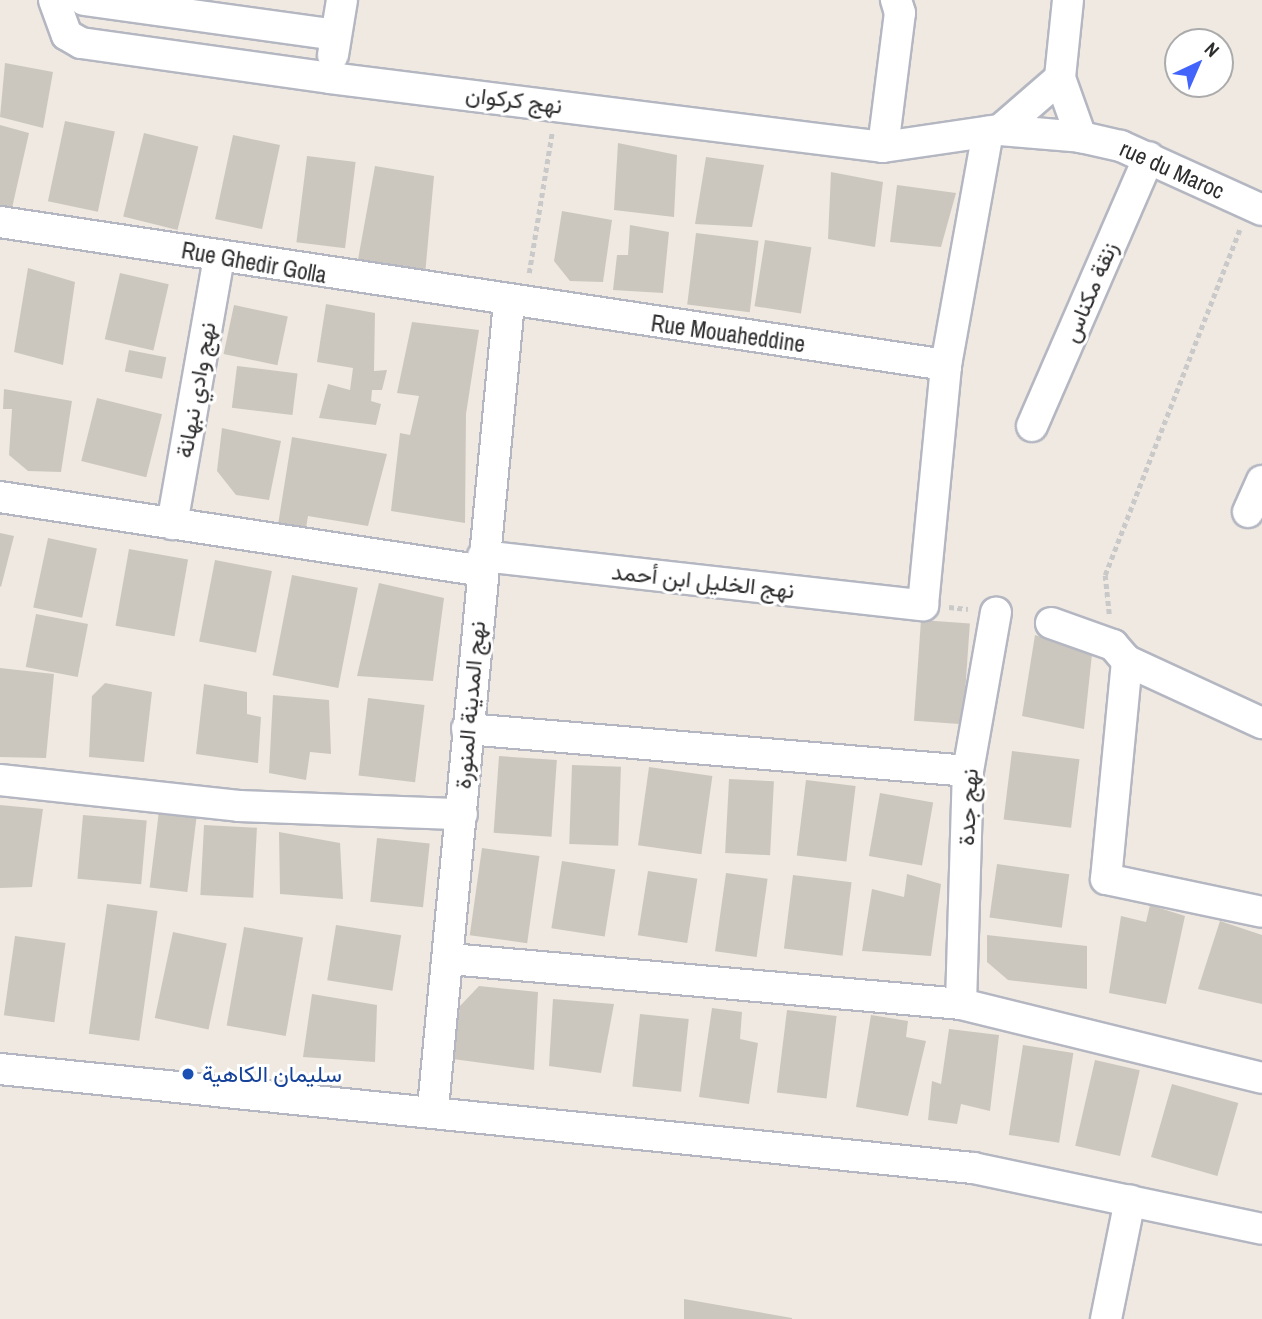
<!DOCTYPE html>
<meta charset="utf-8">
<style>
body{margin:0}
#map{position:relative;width:1262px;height:1319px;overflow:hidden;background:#efe9e1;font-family:"Archivo Narrow",Vazirmatn,sans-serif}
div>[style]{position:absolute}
.building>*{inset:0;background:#cbc7bf;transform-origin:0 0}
.path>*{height:4.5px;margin-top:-2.25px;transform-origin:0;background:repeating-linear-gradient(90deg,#c9c9c9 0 5px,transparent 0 8.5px)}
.roads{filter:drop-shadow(2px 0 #b4b7c1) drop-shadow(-2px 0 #b4b7c1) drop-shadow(0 2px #b4b7c1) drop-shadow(0 -2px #b4b7c1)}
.minor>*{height:30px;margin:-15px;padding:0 15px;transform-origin:15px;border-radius:15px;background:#fff}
.dots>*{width:19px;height:19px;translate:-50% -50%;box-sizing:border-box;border:4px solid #fff;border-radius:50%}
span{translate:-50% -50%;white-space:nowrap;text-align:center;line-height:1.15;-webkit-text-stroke:6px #fff;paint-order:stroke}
.street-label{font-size:23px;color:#2e2e2e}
.transit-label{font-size:23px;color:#164399}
.left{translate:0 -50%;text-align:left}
.north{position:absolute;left:1164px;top:28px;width:70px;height:70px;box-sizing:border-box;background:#fff;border:2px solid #ababab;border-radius:50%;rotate:44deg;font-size:19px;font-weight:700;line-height:28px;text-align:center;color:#2e2e2e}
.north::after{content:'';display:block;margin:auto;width:24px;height:32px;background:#4264fb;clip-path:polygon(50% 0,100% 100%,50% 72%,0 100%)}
</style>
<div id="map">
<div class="building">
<div style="clip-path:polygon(5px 63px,53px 72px,43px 128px,0 117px)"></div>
<div style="left:65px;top:121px;width:51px;height:82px;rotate:12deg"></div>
<div style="clip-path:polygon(0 125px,29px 133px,12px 208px,0 205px)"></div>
<div style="left:144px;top:133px;width:56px;height:86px;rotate:14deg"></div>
<div style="left:233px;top:135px;width:48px;height:86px;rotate:12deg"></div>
<div style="clip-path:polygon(618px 143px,677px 155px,674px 217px,614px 210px)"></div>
<div style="left:307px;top:156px;width:49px;height:87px;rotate:7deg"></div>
<div style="clip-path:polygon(706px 157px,764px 165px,752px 227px,695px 224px)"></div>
<div style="clip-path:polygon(375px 166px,434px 176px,425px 275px,357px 265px)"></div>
<div style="clip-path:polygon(831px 172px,883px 182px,875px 247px,828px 239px)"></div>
<div style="clip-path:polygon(897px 185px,956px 193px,941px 247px,890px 242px)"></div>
<div style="clip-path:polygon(562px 211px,612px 220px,603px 282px,570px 281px,554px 261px)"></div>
<div style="clip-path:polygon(630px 225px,669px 232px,663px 293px,613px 290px,617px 255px,628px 255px)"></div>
<div style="left:696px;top:233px;width:63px;height:72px;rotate:7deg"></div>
<div style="left:765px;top:240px;width:47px;height:67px;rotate:9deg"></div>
<div style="clip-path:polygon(28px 268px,75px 282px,63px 365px,14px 352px)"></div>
<div style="left:120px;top:273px;width:50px;height:68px;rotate:13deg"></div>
<div style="clip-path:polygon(326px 304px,375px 313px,374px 371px,387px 370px,382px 390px,372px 390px,371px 401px,381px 404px,376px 425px,319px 418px,328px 384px,350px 390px,353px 368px,317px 362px)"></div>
<div style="left:234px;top:305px;width:55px;height:50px;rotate:12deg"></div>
<div style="clip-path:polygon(412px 322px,479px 330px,466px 414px,465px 523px,391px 511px,400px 433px,410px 435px,419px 396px,397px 393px)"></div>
<div style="left:129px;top:350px;width:38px;height:22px;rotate:11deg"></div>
<div style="left:237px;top:366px;width:61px;height:42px;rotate:7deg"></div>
<div style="clip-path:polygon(4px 389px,72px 401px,61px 472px,28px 471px,9px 455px,12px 409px,3px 409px)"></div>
<div style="left:97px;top:398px;width:67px;height:65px;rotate:14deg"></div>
<div style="clip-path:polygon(222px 428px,281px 441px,269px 500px,236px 495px,217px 471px)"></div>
<div style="clip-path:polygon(292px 437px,387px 454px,368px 526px,308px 516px,305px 534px,277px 531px)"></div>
<div style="clip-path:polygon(0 533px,14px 536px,1px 587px,0 586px)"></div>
<div style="left:48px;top:538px;width:50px;height:71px;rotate:12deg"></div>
<div style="left:129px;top:549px;width:60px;height:78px;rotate:10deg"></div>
<div style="left:215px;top:560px;width:58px;height:83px;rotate:11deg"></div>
<div style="left:292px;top:575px;width:67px;height:102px;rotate:11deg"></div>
<div style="clip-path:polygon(379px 583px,444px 598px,433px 681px,357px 676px)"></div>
<div style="left:36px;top:614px;width:53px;height:54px;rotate:11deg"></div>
<div style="left:921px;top:620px;width:49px;height:101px;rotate:4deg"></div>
<div style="clip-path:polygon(1035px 635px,1092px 654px,1084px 729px,1022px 716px)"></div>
<div style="clip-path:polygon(0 668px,54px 674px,46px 758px,0 757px)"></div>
<div style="clip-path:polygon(105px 683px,152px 692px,144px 762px,89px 757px,92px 696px)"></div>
<div style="clip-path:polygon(204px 684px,247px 692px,247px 714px,261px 717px,258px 763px,196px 754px)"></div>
<div style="clip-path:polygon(273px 695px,329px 700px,331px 754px,310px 752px,306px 780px,269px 773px)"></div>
<div style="left:368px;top:698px;width:57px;height:78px;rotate:7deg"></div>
<div style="left:1012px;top:751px;width:68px;height:69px;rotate:7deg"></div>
<div style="left:499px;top:756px;width:58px;height:77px;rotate:4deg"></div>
<div style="left:572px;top:765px;width:49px;height:79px;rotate:2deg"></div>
<div style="left:649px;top:767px;width:64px;height:79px;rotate:8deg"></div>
<div style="left:729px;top:779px;width:45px;height:74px;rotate:3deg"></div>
<div style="left:806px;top:780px;width:50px;height:76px;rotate:7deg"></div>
<div style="left:880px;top:793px;width:54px;height:64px;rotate:10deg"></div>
<div style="clip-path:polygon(0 805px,43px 809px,32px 887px,0 888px)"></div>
<div style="left:159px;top:811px;width:38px;height:77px;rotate:7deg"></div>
<div style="left:83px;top:815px;width:64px;height:64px;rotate:5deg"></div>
<div style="left:204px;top:825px;width:53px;height:70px;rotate:3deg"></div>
<div style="clip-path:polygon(279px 832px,340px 843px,343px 899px,280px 894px)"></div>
<div style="left:377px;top:838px;width:53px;height:64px;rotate:6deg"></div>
<div style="left:482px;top:848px;width:58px;height:88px;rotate:8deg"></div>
<div style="left:562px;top:861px;width:54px;height:68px;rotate:9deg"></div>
<div style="left:997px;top:864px;width:73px;height:54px;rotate:8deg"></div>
<div style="left:648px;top:871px;width:50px;height:65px;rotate:9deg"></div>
<div style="left:726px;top:873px;width:42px;height:79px;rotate:8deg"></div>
<div style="clip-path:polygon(907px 874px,941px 884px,931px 956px,862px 951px,872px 889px,904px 897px)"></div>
<div style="left:793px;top:875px;width:59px;height:74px;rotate:7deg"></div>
<div style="left:107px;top:904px;width:51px;height:131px;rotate:8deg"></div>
<div style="clip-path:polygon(1150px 905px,1185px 916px,1166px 1004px,1109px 993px,1121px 916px,1146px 922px)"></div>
<div style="clip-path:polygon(1220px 921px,1262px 935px,1262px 1004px,1198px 989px)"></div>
<div style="left:336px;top:925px;width:66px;height:56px;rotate:9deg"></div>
<div style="left:244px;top:927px;width:60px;height:100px;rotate:10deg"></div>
<div style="left:173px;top:932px;width:55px;height:88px;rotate:12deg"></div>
<div style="clip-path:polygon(987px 935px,1087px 946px,1087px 989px,1008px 980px,987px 962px)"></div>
<div style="left:15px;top:936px;width:51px;height:80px;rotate:8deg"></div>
<div style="clip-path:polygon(479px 986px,538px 992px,534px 1070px,453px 1059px,460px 1006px)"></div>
<div style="clip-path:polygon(312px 994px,377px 1005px,375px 1062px,303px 1057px)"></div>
<div style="clip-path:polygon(553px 999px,614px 1004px,601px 1073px,549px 1066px)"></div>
<div style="clip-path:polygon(712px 1008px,742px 1012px,740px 1039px,758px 1043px,749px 1104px,699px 1097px)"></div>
<div style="left:787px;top:1010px;width:50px;height:83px;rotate:7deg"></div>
<div style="left:640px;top:1014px;width:49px;height:73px;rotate:6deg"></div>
<div style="clip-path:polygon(871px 1015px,908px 1021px,906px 1037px,926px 1041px,908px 1116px,856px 1107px)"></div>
<div style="clip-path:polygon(949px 1029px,999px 1035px,990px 1111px,961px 1104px,957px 1124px,928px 1120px,932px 1081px,941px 1084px)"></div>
<div style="left:1023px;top:1045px;width:51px;height:91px;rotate:9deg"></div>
<div style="left:1095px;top:1060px;width:46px;height:88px;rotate:13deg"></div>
<div style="left:1172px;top:1084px;width:69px;height:76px;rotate:16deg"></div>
<div style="clip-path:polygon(684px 1299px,792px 1318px,792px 1319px,684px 1319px)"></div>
</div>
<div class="path">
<div style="left:529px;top:273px;width:142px;rotate:-80.7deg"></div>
<div style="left:949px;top:607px;width:19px;rotate:6deg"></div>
<div style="left:1109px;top:614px;width:39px;rotate:-96deg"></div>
<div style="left:1105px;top:575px;width:372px;rotate:-68.7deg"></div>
</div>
<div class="roads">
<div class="minor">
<div style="left:54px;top:0;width:37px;rotate:70deg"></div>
<div style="left:67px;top:35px;width:16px;rotate:30deg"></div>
<div style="left:81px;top:43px;width:251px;rotate:8deg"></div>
<div style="left:330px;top:78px;width:557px;rotate:7.11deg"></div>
<div style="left:883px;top:147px;width:118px;rotate:-8.3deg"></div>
<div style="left:1000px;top:130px;width:81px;rotate:4.9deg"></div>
<div style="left:1081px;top:137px;width:41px;rotate:12.7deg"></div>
<div style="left:1121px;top:146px;width:155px;rotate:24.4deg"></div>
<div style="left:84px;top:0;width:254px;rotate:7.9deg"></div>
<div style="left:1068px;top:0;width:78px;rotate:95.9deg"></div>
<div style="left:1060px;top:78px;width:63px;rotate:70.4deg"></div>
<div style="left:333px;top:55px;width:56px;rotate:-80.7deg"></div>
<div style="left:1000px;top:130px;width:79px;rotate:-40.9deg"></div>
<div style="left:883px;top:147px;width:135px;rotate:-82.8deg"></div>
<div style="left:900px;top:13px;width:14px;rotate:-107deg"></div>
<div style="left:0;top:222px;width:957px;rotate:8.6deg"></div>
<div style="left:1032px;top:426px;width:293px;rotate:-66.5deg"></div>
<div style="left:0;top:497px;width:488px;rotate:8.7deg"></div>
<div style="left:1248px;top:512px;width:34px;rotate:-66deg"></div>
<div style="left:172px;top:524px;width:271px;rotate:-80deg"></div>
<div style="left:483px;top:556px;width:443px;rotate:6.4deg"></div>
<div style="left:923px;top:605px;width:241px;rotate:-84.5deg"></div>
<div style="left:946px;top:365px;width:237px;rotate:-79.8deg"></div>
<div style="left:1051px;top:623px;width:66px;rotate:19.5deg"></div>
<div style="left:1113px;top:645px;width:21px;rotate:49deg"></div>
<div style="left:1127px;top:661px;width:149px;rotate:24.7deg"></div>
<div style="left:1127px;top:661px;width:219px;rotate:95.5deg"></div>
<div style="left:1106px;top:879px;width:159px;rotate:11.9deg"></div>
<div style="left:467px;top:729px;width:503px;rotate:4.79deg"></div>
<div style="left:0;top:780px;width:240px;rotate:6.2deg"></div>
<div style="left:239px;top:806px;width:223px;rotate:2.1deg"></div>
<div style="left:450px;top:959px;width:513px;rotate:5.03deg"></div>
<div style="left:961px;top:1004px;width:310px;rotate:13.8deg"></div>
<div style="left:961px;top:1004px;width:233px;rotate:-88.3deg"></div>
<div style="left:968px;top:771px;width:161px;rotate:-80deg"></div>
<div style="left:0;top:1069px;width:978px;rotate:5.81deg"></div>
<div style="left:973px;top:1168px;width:295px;rotate:11.9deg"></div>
<div style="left:433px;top:1108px;width:810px;rotate:-84.61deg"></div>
<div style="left:1106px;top:1319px;width:121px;rotate:-78.6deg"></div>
</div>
</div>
<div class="dots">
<div style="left:188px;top:1074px;background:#1a4fb4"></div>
</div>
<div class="street-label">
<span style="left:514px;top:100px;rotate:7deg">نهج كركوان</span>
<span style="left:1172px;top:170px;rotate:24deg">rue du Maroc</span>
<span style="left:254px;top:263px;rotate:10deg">Rue Ghedir Golla</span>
<span style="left:1090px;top:292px;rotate:-67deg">زنقة مكناس</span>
<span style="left:728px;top:334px;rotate:8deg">Rue Mouaheddine</span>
<span style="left:196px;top:390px;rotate:-80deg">نهج وادي نبهانة</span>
<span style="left:703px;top:581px;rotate:6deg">نهج الخليل ابن أحمد</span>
<span style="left:470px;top:705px;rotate:-85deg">نهج المدينة المنورة</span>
<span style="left:968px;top:807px;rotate:-87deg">نهج جدة</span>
</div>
<div class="transit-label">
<span class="left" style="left:202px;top:1074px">سليمان الكاهية</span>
</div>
<div class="north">N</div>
</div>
